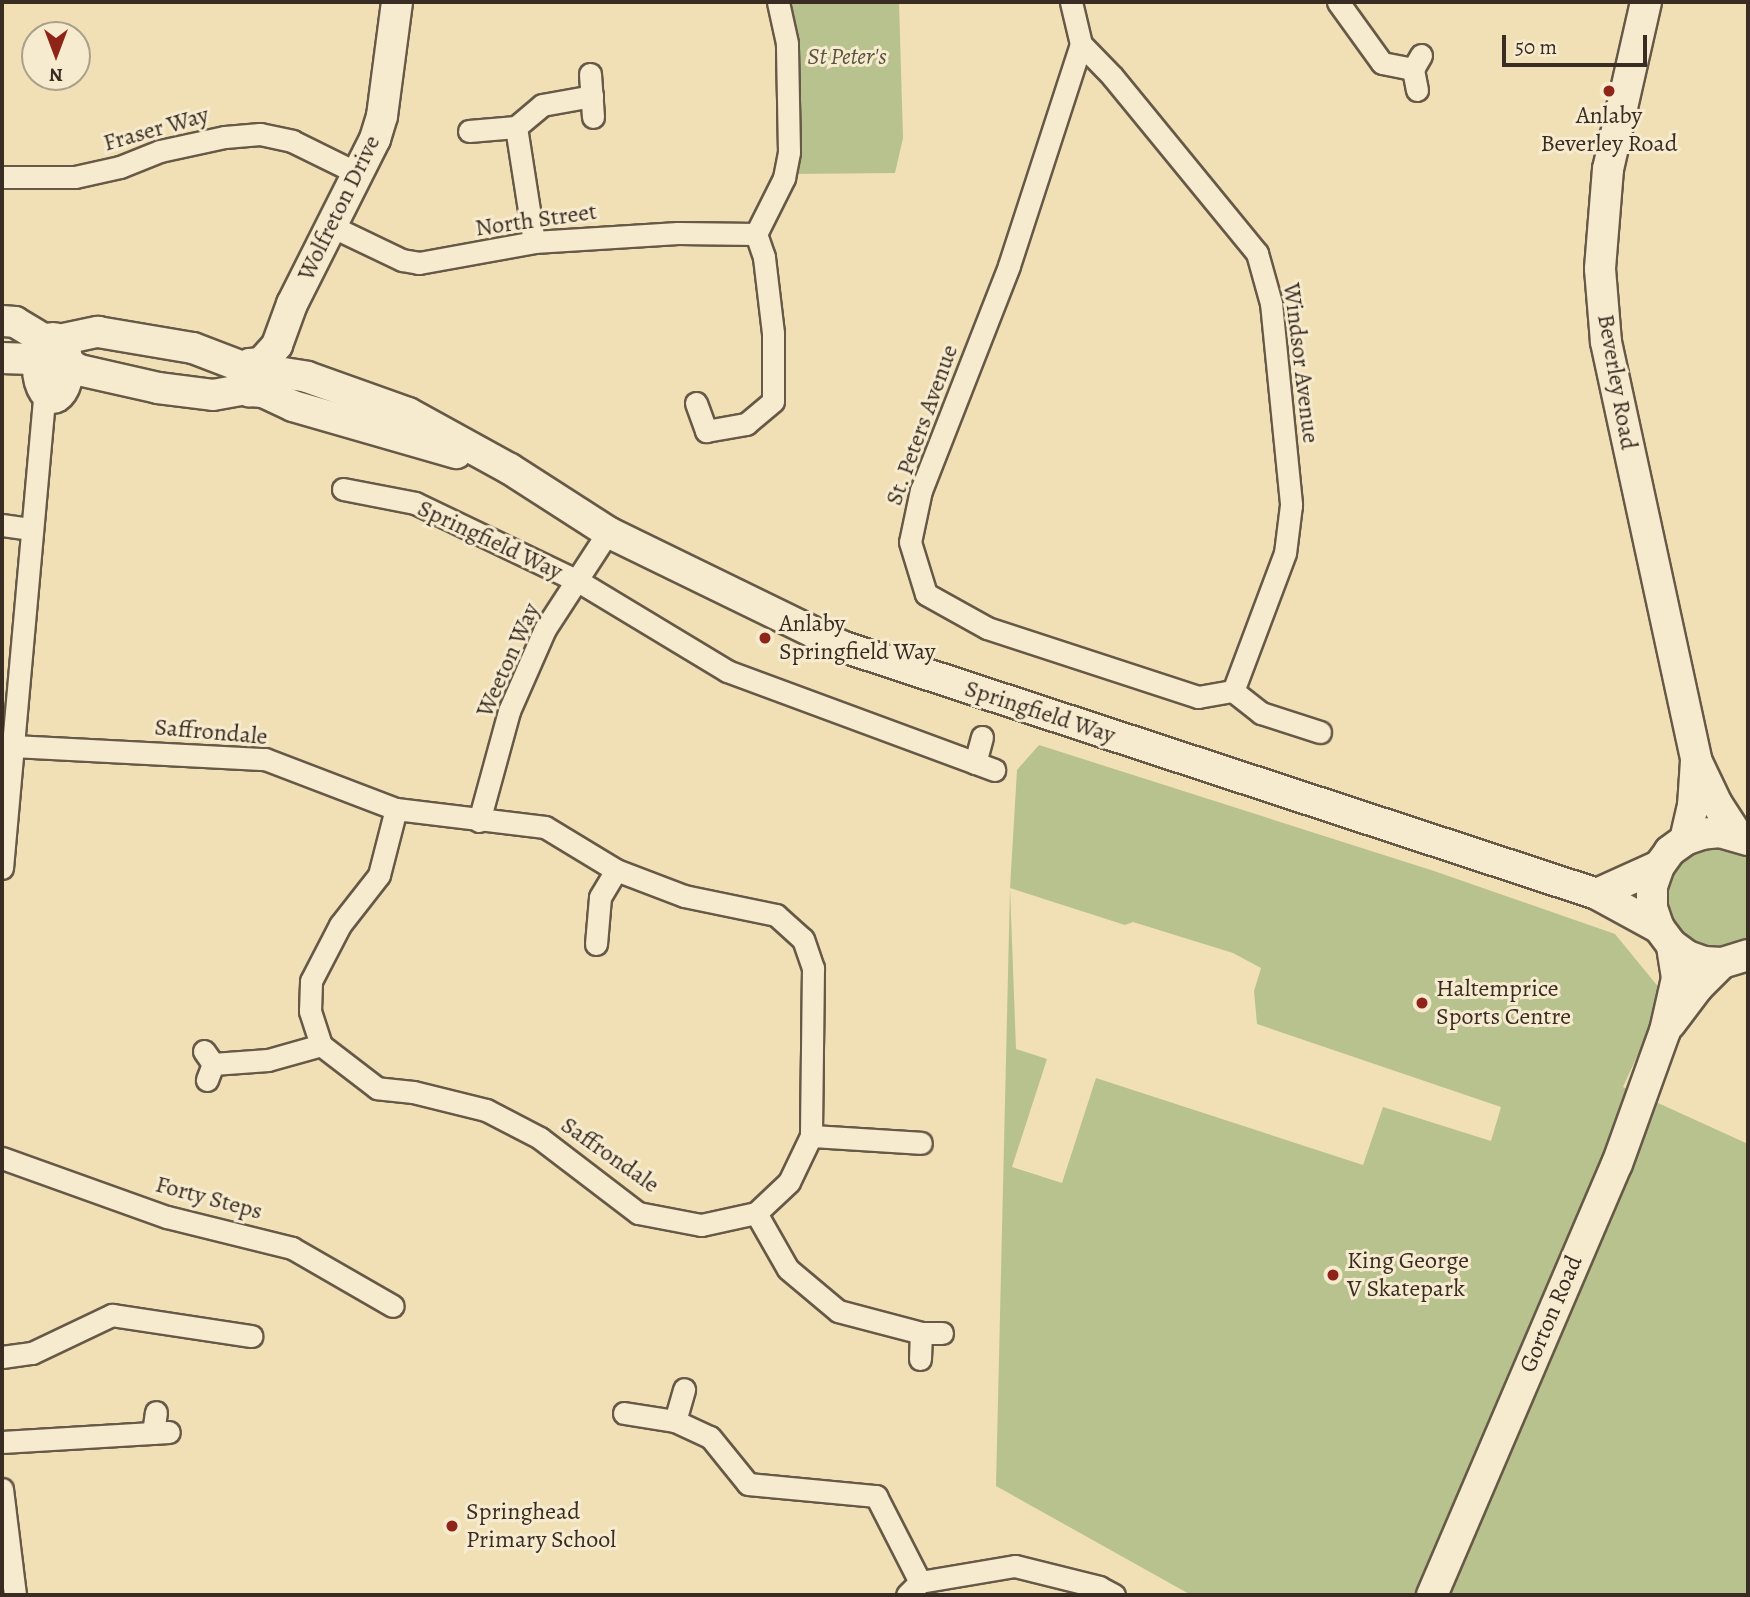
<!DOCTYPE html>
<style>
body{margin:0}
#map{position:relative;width:1750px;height:1597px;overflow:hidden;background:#f1e0b5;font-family:Alegreya,serif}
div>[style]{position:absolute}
.green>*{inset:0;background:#b8c28e}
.roads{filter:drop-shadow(2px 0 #675948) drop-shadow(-2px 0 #675948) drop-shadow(0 2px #675948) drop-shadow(0 -2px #675948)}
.street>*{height:21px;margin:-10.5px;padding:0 10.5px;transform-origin:10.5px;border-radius:10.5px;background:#f6ebcf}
.secondary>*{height:30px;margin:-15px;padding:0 15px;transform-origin:15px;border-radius:15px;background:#f6ebcf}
.secondary>.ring{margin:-15px;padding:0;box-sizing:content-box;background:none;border:30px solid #f6ebcf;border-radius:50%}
.dots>*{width:19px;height:19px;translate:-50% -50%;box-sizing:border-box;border:4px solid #f6ebcf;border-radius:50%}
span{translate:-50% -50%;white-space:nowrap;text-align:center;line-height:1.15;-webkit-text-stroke:6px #f6ebcf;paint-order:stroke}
.park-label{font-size:24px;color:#59523e;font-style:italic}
.poi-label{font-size:24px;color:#392c23}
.left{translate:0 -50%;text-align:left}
.street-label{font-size:24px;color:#392c23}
.frame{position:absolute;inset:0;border:4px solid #392c23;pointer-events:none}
.north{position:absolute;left:21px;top:21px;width:70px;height:70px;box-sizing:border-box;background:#f6ebcf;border:2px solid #aa9f8a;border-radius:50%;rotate:180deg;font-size:19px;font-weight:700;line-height:28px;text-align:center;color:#392c23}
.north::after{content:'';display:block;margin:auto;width:24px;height:32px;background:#8f2418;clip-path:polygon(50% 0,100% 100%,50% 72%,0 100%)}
.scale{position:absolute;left:1502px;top:35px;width:145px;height:32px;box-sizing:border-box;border:4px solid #392c23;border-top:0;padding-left:9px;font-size:21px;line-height:24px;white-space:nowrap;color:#392c23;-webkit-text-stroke:5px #f6ebcf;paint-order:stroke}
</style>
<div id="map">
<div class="green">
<div style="clip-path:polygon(788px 2px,899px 2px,903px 138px,895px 173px,792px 174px)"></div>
<div style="clip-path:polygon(evenodd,1039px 745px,1434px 871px,1615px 934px,1665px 995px,1623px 1087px,1748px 1144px,1748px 1595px,1191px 1595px,996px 1486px,1010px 888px,1017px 770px,1039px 745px,1010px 888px,1125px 925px,1133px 922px,1233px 953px,1261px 968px,1254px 991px,1257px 1024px,1501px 1107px,1491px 1141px,1383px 1107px,1363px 1165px,1096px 1078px,1062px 1183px,1012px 1167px,1047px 1059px,1016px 1049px,1010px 888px)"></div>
<div style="clip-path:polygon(1715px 846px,1732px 849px,1748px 858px,1748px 938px,1726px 950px,1708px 950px,1692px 945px,1667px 920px,1664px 886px,1671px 869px,1683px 857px,1699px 848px)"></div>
</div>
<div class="roads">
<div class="street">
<div style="left:1071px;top:2px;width:43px;rotate:76.6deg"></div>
<div style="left:1081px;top:44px;width:45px;rotate:45.9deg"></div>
<div style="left:1112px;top:76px;width:229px;rotate:50.7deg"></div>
<div style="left:1257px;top:253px;width:52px;rotate:74.4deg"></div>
<div style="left:1271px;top:303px;width:203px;rotate:84.3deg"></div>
<div style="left:1291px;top:505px;width:48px;rotate:97.1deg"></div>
<div style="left:1285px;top:553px;width:147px;rotate:110.6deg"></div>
<div style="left:1233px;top:691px;width:36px;rotate:38deg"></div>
<div style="left:1261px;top:713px;width:62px;rotate:17.9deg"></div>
<div style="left:1338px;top:2px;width:75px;rotate:54.2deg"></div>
<div style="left:1382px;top:63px;width:32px;rotate:11deg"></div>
<div style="left:1081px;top:44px;width:233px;rotate:108deg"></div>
<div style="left:1009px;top:266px;width:241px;rotate:111.4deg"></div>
<div style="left:921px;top:490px;width:53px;rotate:101.9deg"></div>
<div style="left:910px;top:542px;width:54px;rotate:72.9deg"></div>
<div style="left:926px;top:594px;width:70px;rotate:29.1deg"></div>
<div style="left:987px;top:628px;width:222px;rotate:18.1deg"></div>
<div style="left:1198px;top:697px;width:36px;rotate:-10deg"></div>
<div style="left:590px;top:74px;width:43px;rotate:86deg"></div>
<div style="left:1417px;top:90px;width:21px;rotate:-101deg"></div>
<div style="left:1413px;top:69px;width:16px;rotate:-60deg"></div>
<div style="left:469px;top:131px;width:47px;rotate:-4.9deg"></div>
<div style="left:2px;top:177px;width:73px"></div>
<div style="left:75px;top:177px;width:46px;rotate:-12.5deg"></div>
<div style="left:120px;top:167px;width:43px;rotate:-21.8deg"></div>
<div style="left:160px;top:151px;width:66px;rotate:-12.2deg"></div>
<div style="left:225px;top:137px;width:35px;rotate:-5deg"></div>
<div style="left:260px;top:134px;width:33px;rotate:12deg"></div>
<div style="left:292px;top:141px;width:75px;rotate:26.2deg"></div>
<div style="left:331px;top:226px;width:79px;rotate:25.6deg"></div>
<div style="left:402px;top:260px;width:17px;rotate:10deg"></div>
<div style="left:419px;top:263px;width:117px;rotate:-10.3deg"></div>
<div style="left:534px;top:242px;width:144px;rotate:-3.6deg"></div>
<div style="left:678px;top:233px;width:78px;rotate:0.7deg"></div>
<div style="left:756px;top:234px;width:63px;rotate:-63.4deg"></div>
<div style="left:784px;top:178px;width:26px;rotate:-79deg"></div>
<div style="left:789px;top:152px;width:109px;rotate:-91.1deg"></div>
<div style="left:787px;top:43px;width:42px;rotate:-102.4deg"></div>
<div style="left:534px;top:242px;width:116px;rotate:-98.9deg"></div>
<div style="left:516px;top:127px;width:34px;rotate:-40deg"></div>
<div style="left:542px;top:105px;width:51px;rotate:-10.2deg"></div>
<div style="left:696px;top:403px;width:30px;rotate:70deg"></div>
<div style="left:706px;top:431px;width:41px;rotate:-9.9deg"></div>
<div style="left:746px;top:424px;width:35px;rotate:-40deg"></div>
<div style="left:773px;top:401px;width:68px;rotate:-90deg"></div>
<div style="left:773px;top:333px;width:77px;rotate:-96.8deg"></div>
<div style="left:764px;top:257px;width:24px;rotate:-109deg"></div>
<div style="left:343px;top:489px;width:73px;rotate:11deg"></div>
<div style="left:415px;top:503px;width:181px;rotate:25.6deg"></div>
<div style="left:578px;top:581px;width:174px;rotate:31.1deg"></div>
<div style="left:727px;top:671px;width:285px;rotate:20.3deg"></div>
<div style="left:2px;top:525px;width:30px;rotate:8deg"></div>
<div style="left:14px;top:746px;width:251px;rotate:3deg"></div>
<div style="left:265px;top:759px;width:140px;rotate:20.9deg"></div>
<div style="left:396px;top:809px;width:150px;rotate:6.9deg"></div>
<div style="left:545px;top:827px;width:83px;rotate:31.2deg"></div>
<div style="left:616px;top:870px;width:73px;rotate:20.9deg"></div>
<div style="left:684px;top:896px;width:94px;rotate:11.7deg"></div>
<div style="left:776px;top:915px;width:36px;rotate:42deg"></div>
<div style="left:803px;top:939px;width:31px;rotate:71deg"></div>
<div style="left:813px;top:968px;width:168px;rotate:90.7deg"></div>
<div style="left:811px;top:1136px;width:51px;rotate:115.6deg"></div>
<div style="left:789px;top:1182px;width:45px;rotate:136.8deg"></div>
<div style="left:756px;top:1213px;width:56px;rotate:167.7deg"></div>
<div style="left:701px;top:1225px;width:64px;rotate:-169.2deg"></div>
<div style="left:638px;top:1213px;width:123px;rotate:-142.6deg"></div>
<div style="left:540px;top:1138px;width:61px;rotate:-152.6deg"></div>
<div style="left:486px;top:1110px;width:75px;rotate:-166.1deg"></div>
<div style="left:413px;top:1092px;width:36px;rotate:-174deg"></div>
<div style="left:377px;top:1088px;width:71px;rotate:-142.5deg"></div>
<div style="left:321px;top:1045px;width:36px;rotate:-108deg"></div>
<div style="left:310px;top:1011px;width:30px;rotate:-88deg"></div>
<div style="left:311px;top:981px;width:63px;rotate:-62.6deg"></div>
<div style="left:340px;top:925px;width:63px;rotate:-52deg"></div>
<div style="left:379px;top:875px;width:68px;rotate:-75.6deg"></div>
<div style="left:975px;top:763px;width:27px;rotate:-75deg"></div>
<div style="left:479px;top:821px;width:114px;rotate:-74.7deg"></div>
<div style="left:509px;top:711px;width:90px;rotate:-66.3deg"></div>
<div style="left:545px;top:629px;width:116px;rotate:-57deg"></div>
<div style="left:2px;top:868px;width:504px;rotate:-84.88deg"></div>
<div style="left:596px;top:944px;width:47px;rotate:-85.1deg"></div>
<div style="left:600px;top:897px;width:31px;rotate:-59deg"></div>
<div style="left:204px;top:1051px;width:16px;rotate:55deg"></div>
<div style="left:213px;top:1064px;width:17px;rotate:111deg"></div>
<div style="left:213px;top:1064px;width:55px;rotate:-4.2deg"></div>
<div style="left:268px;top:1060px;width:55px;rotate:-15.8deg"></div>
<div style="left:811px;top:1136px;width:110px;rotate:3.6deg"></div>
<div style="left:2px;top:1158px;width:175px;rotate:19.7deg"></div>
<div style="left:167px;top:1217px;width:129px;rotate:13.9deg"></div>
<div style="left:292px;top:1248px;width:116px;rotate:29.9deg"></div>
<div style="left:756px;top:1213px;width:64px;rotate:60.3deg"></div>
<div style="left:788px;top:1269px;width:65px;rotate:40deg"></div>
<div style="left:838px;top:1311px;width:86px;rotate:14.8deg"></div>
<div style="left:921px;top:1333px;width:21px"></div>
<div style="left:2px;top:1357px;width:30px;rotate:-8deg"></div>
<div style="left:32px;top:1353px;width:89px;rotate:-25.4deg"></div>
<div style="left:112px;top:1315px;width:141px;rotate:8.6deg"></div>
<div style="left:920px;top:1359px;width:26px;rotate:-88deg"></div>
<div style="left:624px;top:1413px;width:52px;rotate:8.9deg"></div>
<div style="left:675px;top:1421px;width:38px;rotate:25deg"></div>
<div style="left:710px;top:1437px;width:60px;rotate:51deg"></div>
<div style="left:748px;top:1484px;width:129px;rotate:5.4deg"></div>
<div style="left:876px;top:1496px;width:97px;rotate:62.9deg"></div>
<div style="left:675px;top:1421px;width:33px;rotate:-74deg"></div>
<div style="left:153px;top:1433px;width:21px;rotate:-82deg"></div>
<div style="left:2px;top:1442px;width:167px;rotate:-3.4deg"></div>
<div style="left:2px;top:1489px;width:107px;rotate:83deg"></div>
<div style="left:907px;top:1595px;width:18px;rotate:-45deg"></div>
<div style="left:920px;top:1582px;width:96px;rotate:-9.6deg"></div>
<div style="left:1015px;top:1566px;width:87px;rotate:14deg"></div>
<div style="left:1099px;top:1587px;width:17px;rotate:28deg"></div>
</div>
<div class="secondary">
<div style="left:1646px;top:2px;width:171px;rotate:102.8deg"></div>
<div style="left:1608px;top:169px;width:100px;rotate:94.6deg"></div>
<div style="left:1600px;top:269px;width:73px;rotate:85.3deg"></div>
<div style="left:1606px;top:342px;width:428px;rotate:77.8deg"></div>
<div style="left:1696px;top:760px;width:49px;rotate:64.5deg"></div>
<div style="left:1717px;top:804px;width:37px;rotate:57deg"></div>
<div style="left:2px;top:321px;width:13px;rotate:4deg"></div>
<div style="left:15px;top:322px;width:35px;rotate:31deg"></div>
<div class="ring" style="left:38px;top:338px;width:-2px;height:-2px"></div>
<div style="left:59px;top:340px;width:40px;rotate:-12deg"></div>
<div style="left:98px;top:332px;width:96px;rotate:9.6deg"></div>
<div style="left:193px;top:348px;width:56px;rotate:21deg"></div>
<div style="left:2px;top:358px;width:37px;rotate:2deg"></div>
<div style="left:64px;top:360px;width:18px;rotate:34deg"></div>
<div style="left:79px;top:370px;width:81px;rotate:12.8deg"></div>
<div style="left:158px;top:388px;width:55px;rotate:7.3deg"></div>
<div style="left:213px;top:395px;width:34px;rotate:-10deg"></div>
<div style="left:261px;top:363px;width:24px;rotate:-48deg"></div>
<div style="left:277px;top:345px;width:44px;rotate:-69.9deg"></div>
<div style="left:292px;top:304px;width:185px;rotate:-63.3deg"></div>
<div style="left:375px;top:139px;width:24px;rotate:-73deg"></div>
<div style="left:382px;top:116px;width:115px;rotate:-82.5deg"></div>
<div style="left:271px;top:371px;width:36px;rotate:9deg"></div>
<div style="left:307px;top:377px;width:107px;rotate:19.6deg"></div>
<div style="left:408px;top:413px;width:116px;rotate:28.8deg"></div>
<div style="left:510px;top:469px;width:117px;rotate:32.7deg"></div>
<div style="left:608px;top:532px;width:263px;rotate:26deg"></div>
<div style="left:844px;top:647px;width:792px;rotate:18.16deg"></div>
<div style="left:1597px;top:894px;width:71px;rotate:28.7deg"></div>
<div style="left:263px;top:392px;width:11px;rotate:-41deg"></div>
<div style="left:271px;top:385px;width:14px;rotate:-90deg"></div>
<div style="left:271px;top:371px;width:13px;rotate:-141deg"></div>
<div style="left:261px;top:363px;width:11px;rotate:175deg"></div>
<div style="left:250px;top:364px;width:14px;rotate:124deg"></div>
<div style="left:242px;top:376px;width:17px;rotate:65deg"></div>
<div style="left:249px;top:391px;width:14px;rotate:4deg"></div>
<div style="left:263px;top:392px;width:33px;rotate:25deg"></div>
<div style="left:293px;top:406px;width:170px;rotate:16.1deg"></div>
<div style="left:1685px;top:840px;width:35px;rotate:-77deg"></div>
<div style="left:1693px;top:806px;width:45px;rotate:-86.2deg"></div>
<div style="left:1748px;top:840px;width:29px;rotate:-164deg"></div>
<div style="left:1720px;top:832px;width:18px;rotate:174deg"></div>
<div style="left:1702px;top:834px;width:18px;rotate:161deg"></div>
<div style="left:1685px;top:840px;width:19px;rotate:144deg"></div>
<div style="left:1670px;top:851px;width:19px;rotate:126deg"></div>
<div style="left:1659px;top:866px;width:21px;rotate:109deg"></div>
<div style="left:1652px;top:886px;width:22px;rotate:90deg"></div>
<div style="left:1652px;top:908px;width:21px;rotate:71deg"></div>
<div style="left:1659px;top:928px;width:21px;rotate:53deg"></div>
<div style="left:1672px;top:945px;width:19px;rotate:36deg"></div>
<div style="left:1687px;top:956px;width:18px;rotate:19deg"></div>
<div style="left:1704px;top:962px;width:18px;rotate:3deg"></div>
<div style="left:1722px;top:963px;width:27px;rotate:-17deg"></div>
<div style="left:1597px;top:894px;width:68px;rotate:-24.3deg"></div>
<div style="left:1670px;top:1024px;width:46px;rotate:-52.9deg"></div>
<div style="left:1698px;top:987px;width:34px;rotate:-45deg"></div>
<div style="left:1432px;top:1595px;width:469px;rotate:-66.8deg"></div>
<div style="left:1617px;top:1164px;width:141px;rotate:-70.2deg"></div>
<div style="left:1665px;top:1031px;width:54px;rotate:-77.2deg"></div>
<div style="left:1677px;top:978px;width:33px;rotate:-99deg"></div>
</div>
</div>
<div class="dots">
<div style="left:1609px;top:91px;background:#8f2418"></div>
<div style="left:765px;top:638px;background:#8f2418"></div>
<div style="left:1422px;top:1003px;background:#8f2418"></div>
<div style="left:1333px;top:1275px;background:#8f2418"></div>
<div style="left:452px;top:1526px;background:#8f2418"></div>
</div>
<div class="park-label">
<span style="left:847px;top:57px">St Peter's</span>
</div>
<div class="poi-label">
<span style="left:1609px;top:130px">Anlaby<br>Beverley Road</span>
<span class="left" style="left:779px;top:638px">Anlaby<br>Springfield Way</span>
<span class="left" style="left:1436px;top:1003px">Haltemprice<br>Sports Centre</span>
<span class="left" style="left:1347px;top:1275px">King George<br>V Skatepark</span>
<span class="left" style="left:466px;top:1526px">Springhead<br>Primary School</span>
</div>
<div class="street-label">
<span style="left:156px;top:129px;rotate:-16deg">Fraser Way</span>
<span style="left:339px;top:208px;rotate:-64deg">Wolfreton Drive</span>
<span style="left:536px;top:220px;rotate:-8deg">North Street</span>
<span style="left:1301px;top:363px;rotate:83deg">Windsor Avenue</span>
<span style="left:1617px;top:382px;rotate:80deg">Beverley Road</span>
<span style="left:922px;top:425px;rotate:-70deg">St. Peters Avenue</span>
<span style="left:490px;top:540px;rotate:25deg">Springfield Way</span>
<span style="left:508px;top:660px;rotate:-66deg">Weeton Way</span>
<span style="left:1040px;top:712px;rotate:18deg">Springfield Way</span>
<span style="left:211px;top:732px;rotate:5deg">Saffrondale</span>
<span style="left:610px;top:1155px;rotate:35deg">Saffrondale</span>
<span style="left:209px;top:1198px;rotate:15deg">Forty Steps</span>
<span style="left:1551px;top:1314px;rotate:-67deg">Gorton Road</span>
</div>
<div class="frame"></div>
<div class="north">N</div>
<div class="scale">50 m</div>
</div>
